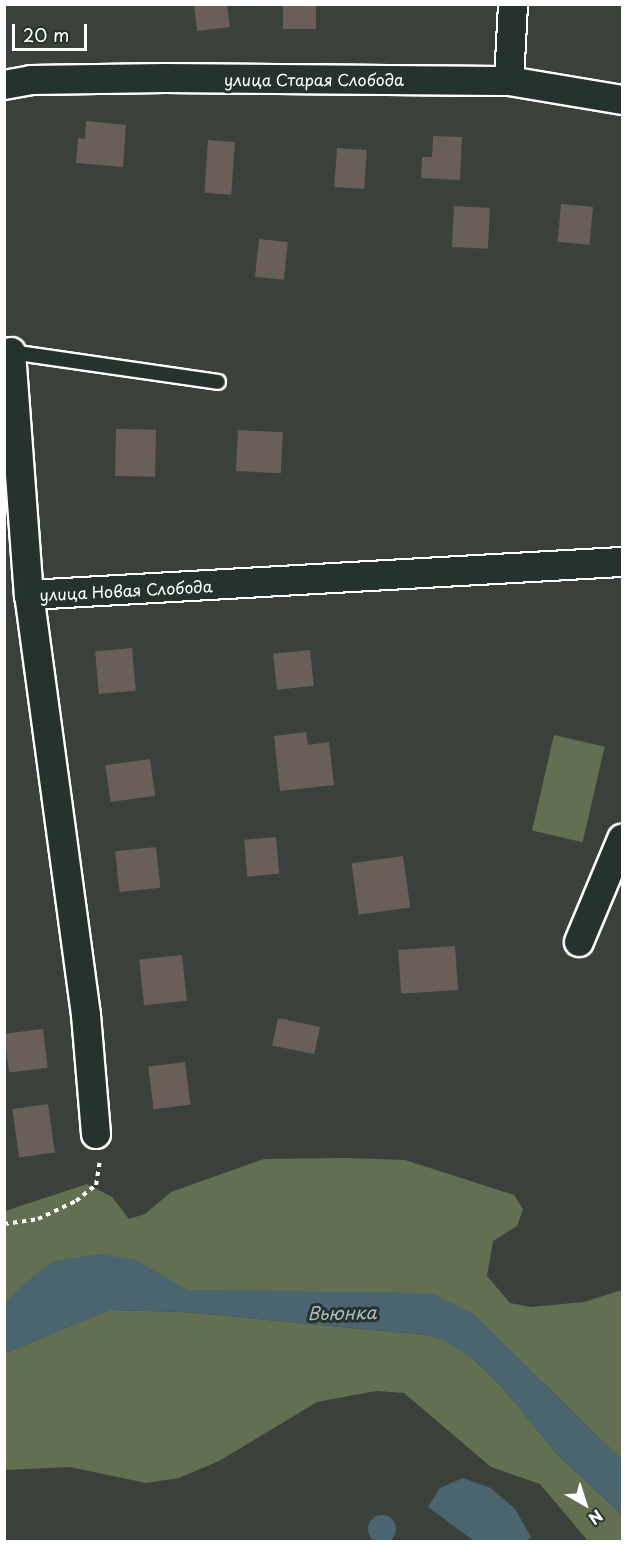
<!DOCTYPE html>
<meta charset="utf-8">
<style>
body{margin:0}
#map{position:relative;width:627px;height:1546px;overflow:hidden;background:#3a403a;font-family:"Playpen Sans",sans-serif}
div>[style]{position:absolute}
.green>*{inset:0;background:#627051;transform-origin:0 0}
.water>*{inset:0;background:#4b6570}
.round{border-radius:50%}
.building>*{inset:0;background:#6a5e58;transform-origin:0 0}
.path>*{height:4px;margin-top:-2px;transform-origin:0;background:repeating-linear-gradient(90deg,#fff 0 4.5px,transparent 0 9px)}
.roads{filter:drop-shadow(2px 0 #fff) drop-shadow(-2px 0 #fff) drop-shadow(0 2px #fff) drop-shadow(0 -2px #fff)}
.lane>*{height:14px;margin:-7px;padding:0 7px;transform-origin:7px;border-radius:7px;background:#26332d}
.street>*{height:28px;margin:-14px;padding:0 14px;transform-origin:14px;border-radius:14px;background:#26332d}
span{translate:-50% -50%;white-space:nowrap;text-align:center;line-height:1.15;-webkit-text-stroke:6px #26332d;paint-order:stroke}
.street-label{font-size:16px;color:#fff}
.water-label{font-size:18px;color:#aebabf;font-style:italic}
.frame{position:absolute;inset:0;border:6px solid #fff;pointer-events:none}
.north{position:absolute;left:555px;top:1474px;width:60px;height:60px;-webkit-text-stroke:4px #26332d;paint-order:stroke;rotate:141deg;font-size:16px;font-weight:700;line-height:24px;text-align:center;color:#fff}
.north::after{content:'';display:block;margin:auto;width:21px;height:27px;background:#fff;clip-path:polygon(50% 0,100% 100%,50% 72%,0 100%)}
.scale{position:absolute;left:12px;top:24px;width:75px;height:27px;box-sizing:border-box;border:3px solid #fff;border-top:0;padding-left:8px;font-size:18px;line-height:21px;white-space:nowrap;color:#fff;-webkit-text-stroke:4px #26332d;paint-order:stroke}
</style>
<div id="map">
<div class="green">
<div style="left:554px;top:735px;width:52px;height:98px;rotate:13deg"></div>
<div style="clip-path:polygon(346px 1158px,405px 1160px,514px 1195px,523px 1209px,517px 1226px,493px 1241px,487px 1276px,510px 1303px,531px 1307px,584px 1302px,622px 1290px,622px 1460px,474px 1315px,352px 1294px,188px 1290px,164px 1278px,5px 1303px,5px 1211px,87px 1184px,112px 1197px,129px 1219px,145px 1214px,171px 1192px,264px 1159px)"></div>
<div style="clip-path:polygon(110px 1310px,184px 1312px,426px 1335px,445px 1340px,473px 1359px,502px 1387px,557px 1454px,622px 1515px,622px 1541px,588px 1541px,540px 1484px,491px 1467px,404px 1393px,376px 1391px,317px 1402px,219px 1461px,179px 1478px,146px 1483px,70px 1467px,5px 1470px,5px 1353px)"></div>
</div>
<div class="water">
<div style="clip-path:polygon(100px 1254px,136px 1260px,188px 1290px,432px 1293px,474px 1314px,622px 1460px,622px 1515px,557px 1454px,502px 1387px,473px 1359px,445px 1340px,426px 1335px,184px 1312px,110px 1310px,5px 1353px,5px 1303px,21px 1286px,54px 1261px)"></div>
<div style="clip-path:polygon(463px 1478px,491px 1488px,515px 1509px,531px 1537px,528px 1541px,474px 1541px,428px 1507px,440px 1488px)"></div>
<div class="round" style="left:368px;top:1515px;width:28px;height:28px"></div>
</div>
<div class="building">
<div style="clip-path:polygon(194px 4px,227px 4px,230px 27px,197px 31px)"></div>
<div style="left:283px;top:4px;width:33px;height:25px"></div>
<div style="clip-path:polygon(86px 121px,126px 125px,123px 167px,76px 163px,78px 138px,85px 139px)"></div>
<div style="clip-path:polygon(433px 136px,462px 137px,460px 180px,421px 178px,422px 157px,432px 157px)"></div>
<div style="left:208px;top:140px;width:27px;height:53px;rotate:4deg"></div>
<div style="left:337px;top:148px;width:30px;height:39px;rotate:4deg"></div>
<div style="left:561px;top:204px;width:32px;height:38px;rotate:5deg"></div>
<div style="left:454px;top:206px;width:36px;height:41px;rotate:3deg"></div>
<div style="left:259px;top:239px;width:29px;height:38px;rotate:6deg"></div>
<div style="left:116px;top:429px;width:40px;height:47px;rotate:1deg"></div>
<div style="left:238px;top:430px;width:45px;height:41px;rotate:3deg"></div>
<div style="left:132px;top:648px;width:43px;height:37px;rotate:85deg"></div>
<div style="left:310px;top:650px;width:36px;height:37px;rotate:84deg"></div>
<div style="clip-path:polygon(306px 732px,308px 745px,329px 742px,334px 785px,280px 791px,274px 736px)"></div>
<div style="left:150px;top:759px;width:37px;height:45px;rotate:82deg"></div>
<div style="left:276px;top:837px;width:37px;height:32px;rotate:85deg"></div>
<div style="left:156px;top:847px;width:41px;height:41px;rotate:84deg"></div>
<div style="left:403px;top:856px;width:52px;height:52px;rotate:82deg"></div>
<div style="left:455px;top:946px;width:44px;height:57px;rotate:86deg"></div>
<div style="left:182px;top:955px;width:46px;height:43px;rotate:84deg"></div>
<div style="left:278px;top:1018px;width:43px;height:28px;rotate:12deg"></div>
<div style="left:43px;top:1029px;width:39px;height:39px;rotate:83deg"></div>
<div style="left:185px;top:1062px;width:43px;height:37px;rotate:83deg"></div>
<div style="left:48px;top:1104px;width:49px;height:36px;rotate:82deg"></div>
</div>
<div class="path">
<div style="left:4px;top:1224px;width:34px;rotate:-8deg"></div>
<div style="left:38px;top:1219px;width:42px;rotate:-25.3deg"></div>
<div style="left:76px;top:1201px;width:26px;rotate:-39deg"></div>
<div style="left:96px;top:1185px;width:26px;rotate:-81deg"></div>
</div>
<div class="roads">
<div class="lane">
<div style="left:11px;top:352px;width:209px;rotate:8.2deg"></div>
</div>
<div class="street">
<div style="left:509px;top:81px;width:77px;rotate:-87deg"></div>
<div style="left:4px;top:85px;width:27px;rotate:-10deg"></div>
<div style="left:31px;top:80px;width:134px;rotate:-0.9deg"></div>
<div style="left:165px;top:78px;width:344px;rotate:0.5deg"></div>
<div style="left:509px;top:81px;width:115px;rotate:9.5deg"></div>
<div style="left:11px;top:352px;width:244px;rotate:85.8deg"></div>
<div style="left:579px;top:942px;width:112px;rotate:-67.3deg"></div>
<div style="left:96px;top:1134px;width:119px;rotate:-94.8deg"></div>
<div style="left:86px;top:1015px;width:424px;rotate:-97.7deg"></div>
<div style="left:29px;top:595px;width:594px;rotate:-3.19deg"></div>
</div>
</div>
<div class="street-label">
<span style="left:314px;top:79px">улица Старая Слобода</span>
<span style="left:126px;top:590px;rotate:-3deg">улица Новая Слобода</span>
</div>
<div class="water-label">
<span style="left:342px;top:1313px;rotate:-1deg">Вьюнка</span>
</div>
<div class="frame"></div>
<div class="north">N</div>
<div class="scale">20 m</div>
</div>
